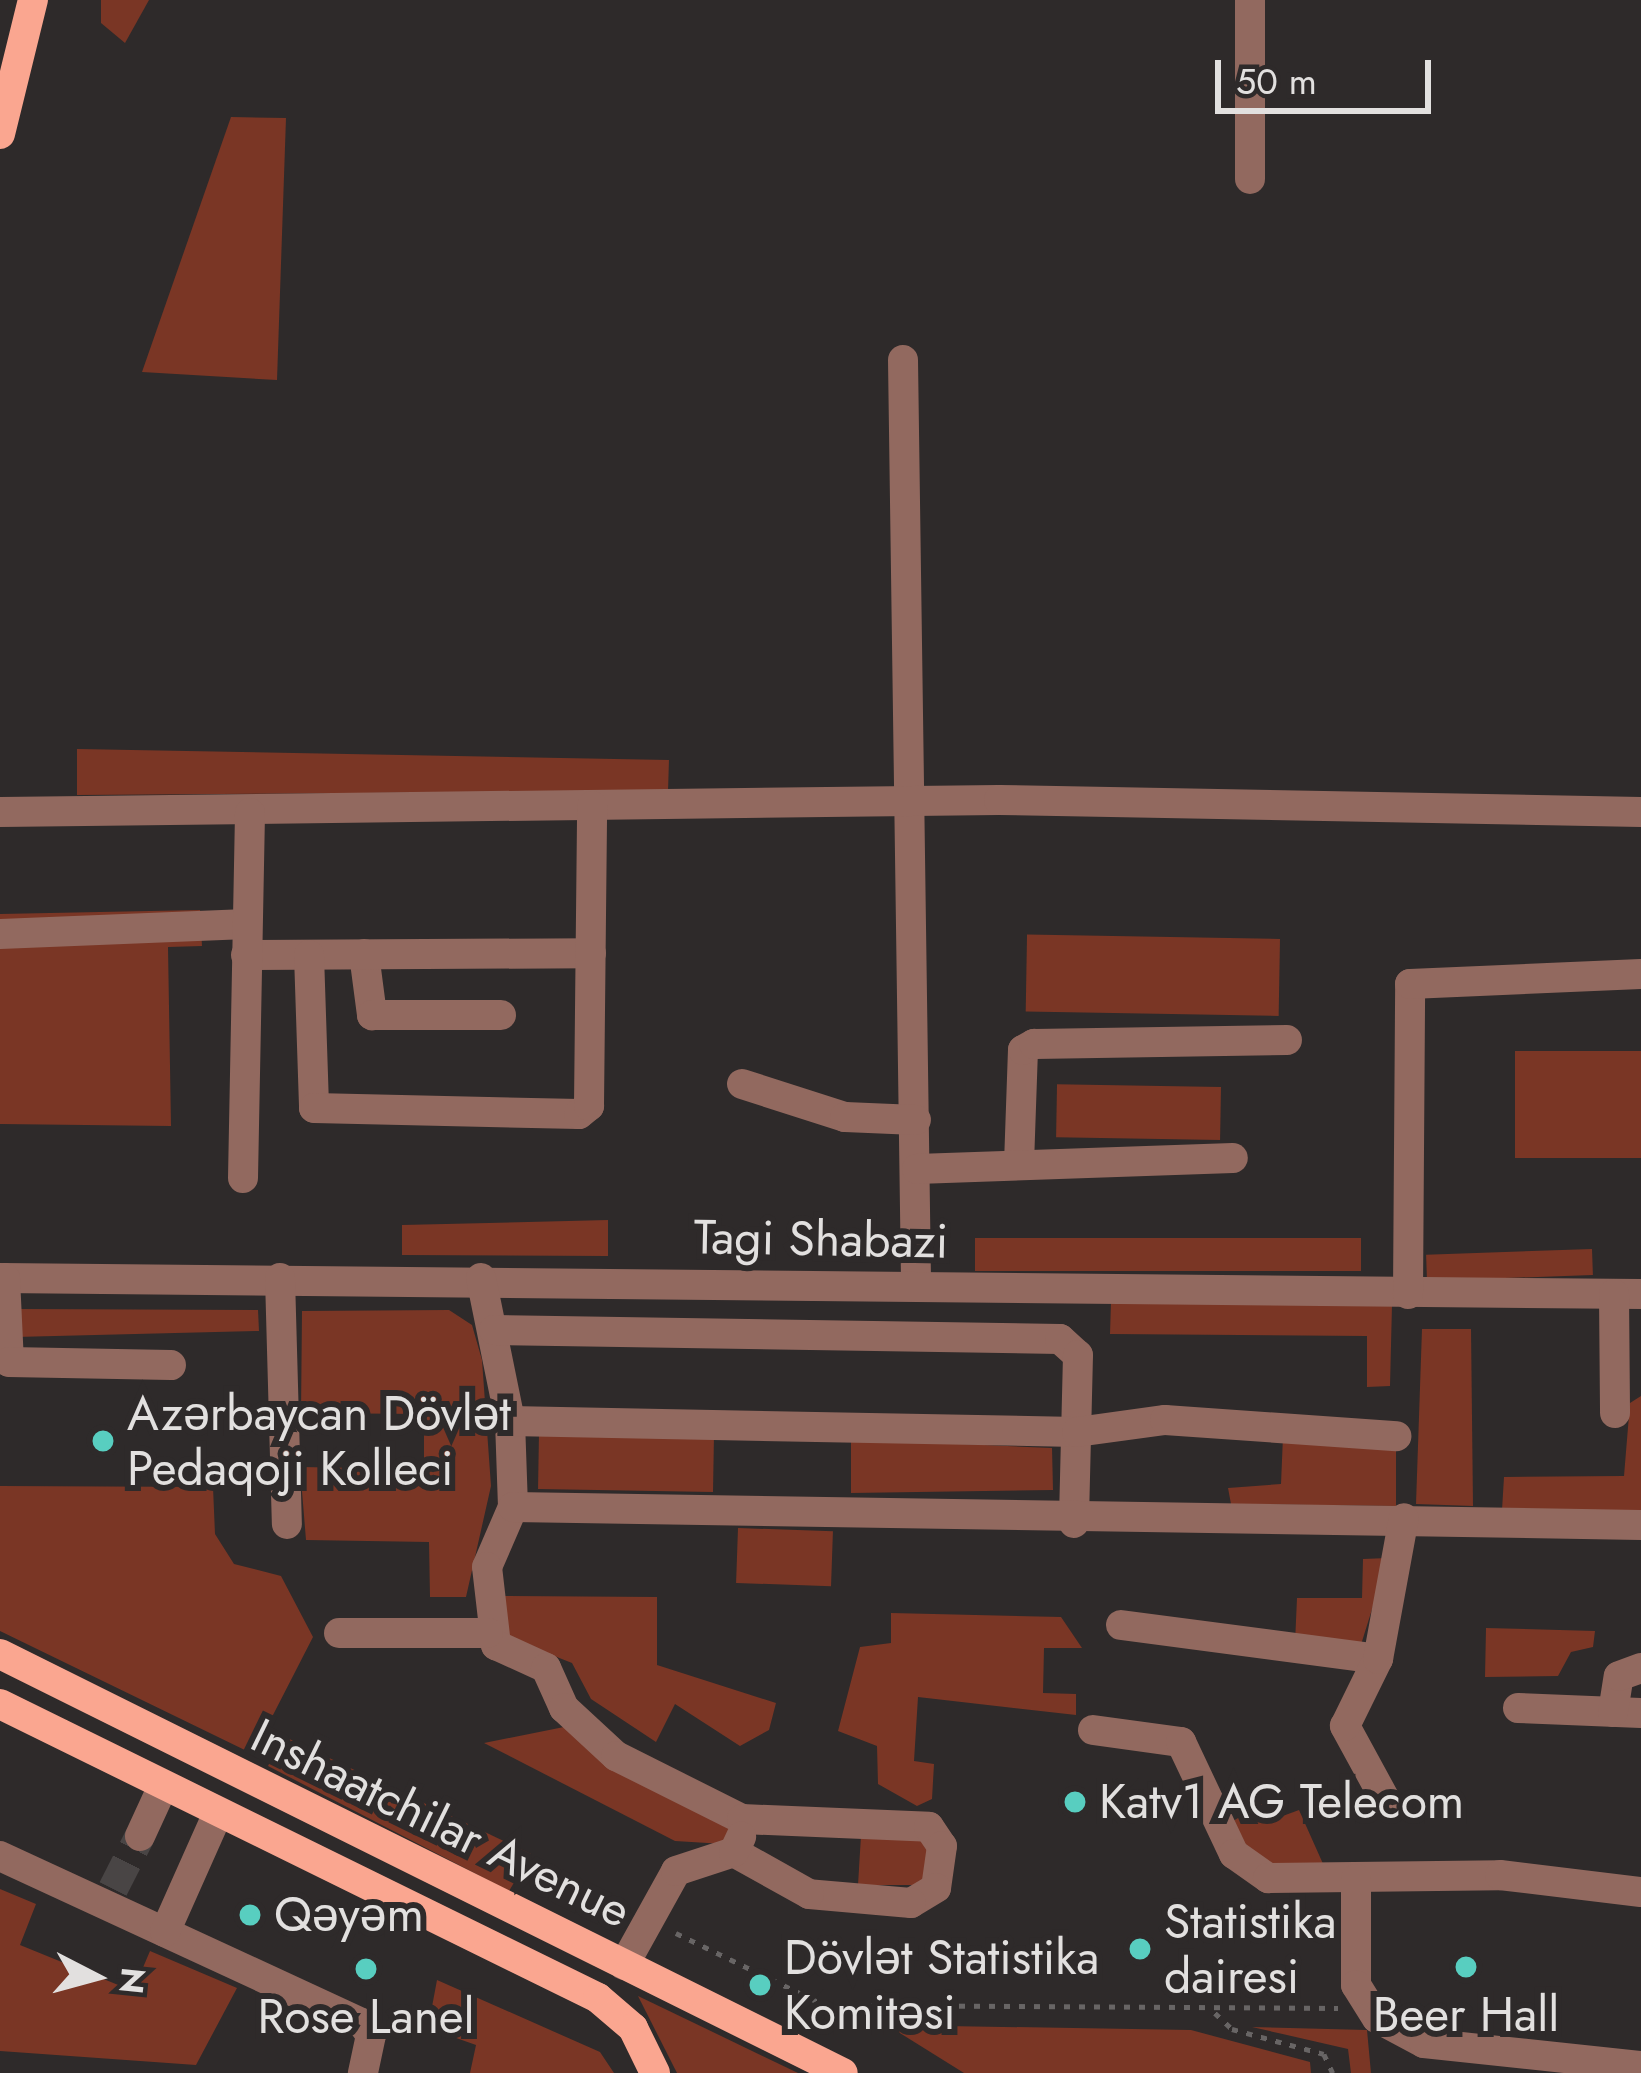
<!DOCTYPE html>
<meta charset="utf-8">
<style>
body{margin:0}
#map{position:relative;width:1641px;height:2073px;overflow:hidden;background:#2e2a2a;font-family:Jost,sans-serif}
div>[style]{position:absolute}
.green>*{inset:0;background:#7a3625;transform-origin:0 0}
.minor-tunnel>*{height:30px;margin-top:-15px;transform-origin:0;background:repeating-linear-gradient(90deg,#494545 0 30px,transparent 0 45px)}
.path>*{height:4.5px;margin-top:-2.25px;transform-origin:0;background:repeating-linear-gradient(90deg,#686565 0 6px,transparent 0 15px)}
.minor>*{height:30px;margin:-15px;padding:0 15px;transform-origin:15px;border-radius:15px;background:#92695f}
.major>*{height:30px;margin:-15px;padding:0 15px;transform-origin:15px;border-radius:15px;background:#faa690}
.dots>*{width:33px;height:33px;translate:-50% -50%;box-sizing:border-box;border:6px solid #2e2a2a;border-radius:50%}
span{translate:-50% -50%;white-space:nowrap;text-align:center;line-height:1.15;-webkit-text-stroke:12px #2e2a2a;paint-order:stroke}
.street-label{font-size:48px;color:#e2e0df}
.poi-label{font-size:48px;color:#e2e0df}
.left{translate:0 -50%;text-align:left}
.north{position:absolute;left:36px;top:1917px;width:120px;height:120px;-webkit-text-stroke:9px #2e2a2a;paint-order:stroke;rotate:96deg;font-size:33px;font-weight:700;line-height:48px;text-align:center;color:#e2e0df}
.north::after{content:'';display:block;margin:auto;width:42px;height:54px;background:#e2e0df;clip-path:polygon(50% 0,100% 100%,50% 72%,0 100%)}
.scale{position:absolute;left:1215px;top:60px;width:216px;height:54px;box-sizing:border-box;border:6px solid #e2e0df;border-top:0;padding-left:15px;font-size:36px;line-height:42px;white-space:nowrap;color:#e2e0df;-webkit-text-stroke:9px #2e2a2a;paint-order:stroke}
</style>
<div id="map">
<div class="green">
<div style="clip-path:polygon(101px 0,149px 0,125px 43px,101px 23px)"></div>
<div style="clip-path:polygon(231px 117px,286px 118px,277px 380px,142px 372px)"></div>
<div style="clip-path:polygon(77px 749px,669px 760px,668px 791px,77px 795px)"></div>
<div style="clip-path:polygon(200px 910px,202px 946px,168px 947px,171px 1126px,0 1124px,0 914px)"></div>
<div style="left:1280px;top:939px;width:77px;height:253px;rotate:91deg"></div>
<div style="left:1641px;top:1051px;width:107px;height:126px;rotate:90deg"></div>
<div style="left:1221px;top:1087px;width:53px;height:164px;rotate:91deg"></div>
<div style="clip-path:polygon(608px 1220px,608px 1256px,402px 1255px,402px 1225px)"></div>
<div style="left:975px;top:1238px;width:386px;height:33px"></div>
<div style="left:1592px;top:1249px;width:26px;height:166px;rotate:88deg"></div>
<div style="clip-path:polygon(1111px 1302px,1392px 1305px,1390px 1386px,1367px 1387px,1367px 1336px,1110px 1334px)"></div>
<div style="clip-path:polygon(14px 1309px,258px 1310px,259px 1331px,15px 1337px)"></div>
<div style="clip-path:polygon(449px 1310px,472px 1325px,482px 1360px,491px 1486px,466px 1597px,430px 1597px,429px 1542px,306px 1540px,300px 1467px,424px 1469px,424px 1414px,301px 1413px,302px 1311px)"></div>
<div style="clip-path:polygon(1422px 1329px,1471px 1329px,1473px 1506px,1416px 1504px)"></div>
<div style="clip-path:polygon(1641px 1396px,1641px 1512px,1502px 1510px,1504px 1477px,1624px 1476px,1630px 1403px)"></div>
<div style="left:539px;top:1433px;width:175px;height:56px;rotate:1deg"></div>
<div style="clip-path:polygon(1283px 1436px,1396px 1436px,1396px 1506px,1231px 1504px,1228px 1488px,1281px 1484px)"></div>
<div style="clip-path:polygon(851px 1439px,1052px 1448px,1053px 1490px,851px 1493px)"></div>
<div style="clip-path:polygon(0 1486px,213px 1487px,215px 1534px,234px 1564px,281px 1576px,313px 1637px,253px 1754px,0 1631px)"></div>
<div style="left:738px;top:1528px;width:95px;height:55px;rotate:2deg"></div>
<div style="clip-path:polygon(1388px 1558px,1359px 1651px,1295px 1643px,1297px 1598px,1362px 1598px,1363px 1559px)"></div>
<div style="clip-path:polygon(496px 1596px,657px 1597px,657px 1665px,776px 1703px,769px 1730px,740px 1746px,675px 1704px,656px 1742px,591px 1699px,572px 1663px,506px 1637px)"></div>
<div style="clip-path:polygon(891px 1613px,1061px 1617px,1082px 1648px,1044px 1648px,1043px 1693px,1076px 1694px,1076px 1715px,918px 1697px,914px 1761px,934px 1764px,932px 1799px,917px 1806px,878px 1784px,877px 1746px,838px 1731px,860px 1647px,891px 1643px)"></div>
<div style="clip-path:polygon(1486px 1628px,1595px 1631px,1593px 1647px,1571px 1652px,1558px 1676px,1485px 1677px)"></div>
<div style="clip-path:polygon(564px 1727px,742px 1812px,724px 1844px,675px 1841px,484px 1743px)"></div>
<div style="clip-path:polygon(283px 1736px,531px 1854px,509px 1891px,268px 1766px)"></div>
<div style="clip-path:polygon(1272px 1798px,1280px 1817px,1299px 1810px,1324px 1866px,1268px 1867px,1244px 1853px,1233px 1821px)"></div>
<div style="clip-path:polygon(862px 1819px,933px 1837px,932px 1885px,858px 1885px)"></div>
<div style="clip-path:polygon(0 1889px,36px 1904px,20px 1945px,133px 1991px,150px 1951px,237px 1988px,196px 2065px,0 2051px)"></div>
<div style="clip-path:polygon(437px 1980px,600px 2052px,614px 2073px,470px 2073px,476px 2045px,428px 2028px)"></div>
<div style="clip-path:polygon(638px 1996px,798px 2073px,677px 2073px)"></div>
<div style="clip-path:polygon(887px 2025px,1191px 2030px,1310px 2062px,1311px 2073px,964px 2073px)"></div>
<div style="clip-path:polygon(1252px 2027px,1367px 2030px,1371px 2073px,1351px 2073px,1348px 2049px)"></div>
</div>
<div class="minor-tunnel">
<div style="left:113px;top:1889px;width:59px;rotate:-63deg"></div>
</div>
<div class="path">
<div style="left:676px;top:1933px;width:165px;rotate:25.9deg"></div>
<div style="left:824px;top:2005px;width:514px;rotate:0.33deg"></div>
<div style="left:1215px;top:2013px;width:23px;rotate:43deg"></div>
<div style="left:1232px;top:2029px;width:95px;rotate:15.2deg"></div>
<div style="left:1324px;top:2054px;width:21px;rotate:65deg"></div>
</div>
<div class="minor">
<div style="left:1250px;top:0;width:179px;rotate:90deg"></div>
<div style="left:903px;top:360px;width:925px;rotate:89.19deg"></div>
<div style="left:0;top:812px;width:999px;rotate:-0.69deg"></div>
<div style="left:999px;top:800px;width:642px;rotate:1.07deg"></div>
<div style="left:0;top:934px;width:247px;rotate:-2.3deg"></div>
<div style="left:364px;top:954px;width:62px;rotate:82.5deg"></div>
<div style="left:372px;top:1015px;width:129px"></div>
<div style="left:246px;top:955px;width:345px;rotate:-0.3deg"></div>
<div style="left:309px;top:955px;width:153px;rotate:88.1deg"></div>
<div style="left:314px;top:1108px;width:265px;rotate:1.3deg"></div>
<div style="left:579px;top:1114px;width:13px;rotate:-39deg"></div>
<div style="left:589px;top:1106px;width:300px;rotate:-89.4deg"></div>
<div style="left:742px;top:1084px;width:108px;rotate:17.8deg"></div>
<div style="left:845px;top:1117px;width:71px;rotate:2.4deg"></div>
<div style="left:1019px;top:1164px;width:114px;rotate:-88deg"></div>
<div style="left:1023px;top:1050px;width:13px;rotate:-29deg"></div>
<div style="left:1034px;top:1044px;width:253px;rotate:-0.9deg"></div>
<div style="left:917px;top:1169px;width:316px;rotate:-2deg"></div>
<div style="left:243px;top:1178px;width:365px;rotate:-88.9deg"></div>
<div style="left:0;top:1278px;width:1641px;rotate:0.56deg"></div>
<div style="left:5px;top:1278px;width:84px;rotate:87.3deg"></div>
<div style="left:9px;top:1362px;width:162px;rotate:1.1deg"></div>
<div style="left:280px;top:1278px;width:246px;rotate:88.4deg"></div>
<div style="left:481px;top:1278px;width:146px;rotate:78.5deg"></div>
<div style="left:510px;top:1421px;width:86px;rotate:88deg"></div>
<div style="left:513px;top:1507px;width:65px;rotate:113.4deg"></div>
<div style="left:487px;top:1567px;width:79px;rotate:83.4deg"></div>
<div style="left:496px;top:1645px;width:55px;rotate:24.7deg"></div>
<div style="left:546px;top:1668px;width:44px;rotate:65.8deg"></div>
<div style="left:564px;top:1708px;width:71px;rotate:42.7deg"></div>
<div style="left:616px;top:1756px;width:141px;rotate:26.6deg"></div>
<div style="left:742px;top:1819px;width:187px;rotate:2.4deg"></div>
<div style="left:929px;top:1827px;width:23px;rotate:56deg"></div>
<div style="left:942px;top:1846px;width:42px;rotate:98.1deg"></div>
<div style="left:936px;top:1888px;width:29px;rotate:149deg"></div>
<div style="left:911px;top:1903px;width:102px;rotate:-175deg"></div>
<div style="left:809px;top:1894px;width:86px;rotate:-150.8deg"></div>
<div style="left:1408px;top:1294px;width:310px;rotate:-89.6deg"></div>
<div style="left:1410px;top:984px;width:231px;rotate:-2.5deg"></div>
<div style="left:1614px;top:1294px;width:119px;rotate:89.5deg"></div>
<div style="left:494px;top:1330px;width:566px;rotate:0.91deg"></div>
<div style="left:1060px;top:1339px;width:24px;rotate:42deg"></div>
<div style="left:1078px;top:1355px;width:168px;rotate:91.4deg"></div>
<div style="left:510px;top:1421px;width:567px;rotate:1.11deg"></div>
<div style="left:1077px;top:1432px;width:89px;rotate:-7.8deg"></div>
<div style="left:1165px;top:1420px;width:232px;rotate:4deg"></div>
<div style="left:513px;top:1507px;width:1128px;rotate:0.91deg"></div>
<div style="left:1121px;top:1625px;width:259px;rotate:7.5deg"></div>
<div style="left:339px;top:1633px;width:149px"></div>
<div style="left:1518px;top:1708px;width:123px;rotate:2.3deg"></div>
<div style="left:1613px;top:1712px;width:36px;rotate:-81deg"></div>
<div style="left:1619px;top:1676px;width:23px;rotate:-20deg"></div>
<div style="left:1093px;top:1730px;width:89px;rotate:7.8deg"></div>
<div style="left:1181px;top:1742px;width:124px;rotate:64.7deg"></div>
<div style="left:1234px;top:1854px;width:42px;rotate:35.2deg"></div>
<div style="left:1268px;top:1878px;width:232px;rotate:-0.7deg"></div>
<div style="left:1500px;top:1875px;width:142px;rotate:6.9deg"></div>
<div style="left:1387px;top:1803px;width:88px;rotate:-118.6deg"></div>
<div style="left:1345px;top:1726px;width:75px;rotate:-63.8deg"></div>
<div style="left:1378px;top:1659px;width:143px;rotate:-79.6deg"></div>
<div style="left:140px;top:1836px;width:55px;rotate:-65.3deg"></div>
<div style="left:0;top:1856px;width:399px;rotate:24.8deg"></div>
<div style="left:362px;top:2023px;width:15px;rotate:53deg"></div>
<div style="left:371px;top:2035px;width:39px;rotate:102deg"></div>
<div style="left:1356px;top:1879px;width:106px;rotate:90deg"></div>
<div style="left:1356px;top:1985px;width:39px;rotate:58deg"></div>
<div style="left:1377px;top:2018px;width:53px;rotate:28deg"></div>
<div style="left:1424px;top:2043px;width:218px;rotate:6.1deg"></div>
<div style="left:165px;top:1932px;width:130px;rotate:-66deg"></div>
<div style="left:624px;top:1965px;width:107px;rotate:-61deg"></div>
<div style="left:676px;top:1871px;width:61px;rotate:-18.1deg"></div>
<div style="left:734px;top:1852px;width:17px;rotate:-65deg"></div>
</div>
<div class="major">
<div style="left:0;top:134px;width:138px;rotate:-76.2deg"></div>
<div style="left:0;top:1654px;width:941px;rotate:26.43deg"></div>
<div style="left:0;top:1704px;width:666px;rotate:26.18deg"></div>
<div style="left:598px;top:1998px;width:46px;rotate:40.6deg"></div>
<div style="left:633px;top:2028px;width:50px;rotate:63.9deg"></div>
</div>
<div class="dots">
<div style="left:103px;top:1441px;background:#58cec0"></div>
<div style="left:1075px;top:1802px;background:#58cec0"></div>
<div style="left:250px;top:1915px;background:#58cec0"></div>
<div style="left:1140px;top:1949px;background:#58cec0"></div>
<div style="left:1466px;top:1967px;background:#58cec0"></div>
<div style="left:366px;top:1969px;background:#58cec0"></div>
<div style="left:760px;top:1985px;background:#58cec0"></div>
</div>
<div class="street-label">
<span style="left:821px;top:1239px;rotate:1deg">Tagi Shabazi</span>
<span style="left:441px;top:1823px;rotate:26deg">Inshaatchilar Avenue</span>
</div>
<div class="poi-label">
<span class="left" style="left:127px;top:1441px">Azərbaycan Dövlət<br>Pedaqoji Kolleci</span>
<span class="left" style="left:1099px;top:1802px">Katv1 AG Telecom</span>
<span class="left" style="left:274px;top:1915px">Qəyəm</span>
<span class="left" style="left:1164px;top:1949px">Statistika<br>dairesi</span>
<span class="left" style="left:784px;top:1985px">Dövlət Statistika<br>Komitəsi</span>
<span style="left:1466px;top:2015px">Beer Hall</span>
<span style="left:366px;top:2017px">Rose Lanel</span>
</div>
<div class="north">N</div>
<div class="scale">50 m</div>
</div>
